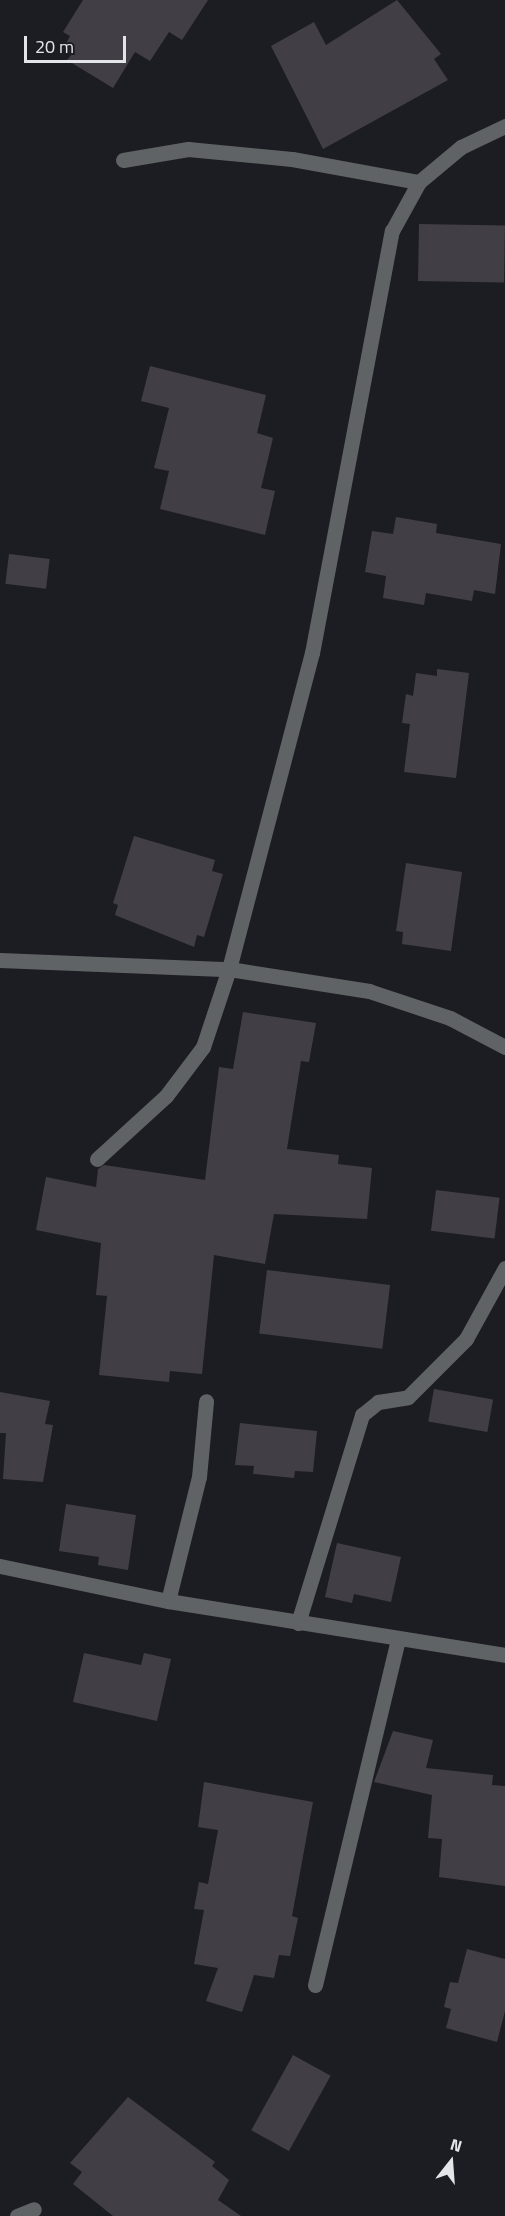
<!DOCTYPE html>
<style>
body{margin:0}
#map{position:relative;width:505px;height:2216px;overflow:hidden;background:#1c1d23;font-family:"Titillium Web",sans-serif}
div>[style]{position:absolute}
.building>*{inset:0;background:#423e45;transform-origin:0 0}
.minor>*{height:15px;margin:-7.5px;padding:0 7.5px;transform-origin:7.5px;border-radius:7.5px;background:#606366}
span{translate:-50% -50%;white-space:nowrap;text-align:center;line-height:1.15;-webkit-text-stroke:4.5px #1c1d23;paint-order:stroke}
.north{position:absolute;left:421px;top:2132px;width:60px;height:60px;-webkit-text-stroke:4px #1c1d23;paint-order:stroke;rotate:17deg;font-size:16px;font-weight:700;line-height:24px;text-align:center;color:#e4e5e9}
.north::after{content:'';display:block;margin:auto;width:21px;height:27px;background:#e4e5e9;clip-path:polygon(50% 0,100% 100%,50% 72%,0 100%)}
.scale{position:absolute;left:24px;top:36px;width:102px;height:27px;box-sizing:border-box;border:3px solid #e4e5e9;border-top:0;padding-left:8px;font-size:18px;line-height:21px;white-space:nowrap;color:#e4e5e9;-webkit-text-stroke:4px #1c1d23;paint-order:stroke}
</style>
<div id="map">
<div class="building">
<div style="clip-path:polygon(83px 0,208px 0,182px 40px,169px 32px,150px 61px,135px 52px,113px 88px,67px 60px,72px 54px,63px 49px,70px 36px,63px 32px)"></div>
<div style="clip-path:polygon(397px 0,441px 54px,434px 59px,448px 80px,323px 149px,271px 46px,314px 22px,326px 45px)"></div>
<div style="left:419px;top:224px;width:86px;height:57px;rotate:1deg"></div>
<div style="clip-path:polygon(150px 366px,266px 395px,257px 433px,273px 438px,261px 488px,275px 491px,265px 535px,160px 509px,169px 471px,154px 468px,169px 408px,141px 401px)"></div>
<div style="clip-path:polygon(396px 517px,437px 524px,436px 533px,501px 544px,495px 594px,474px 590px,472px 601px,426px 593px,424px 605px,383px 598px,386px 576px,365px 572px,372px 531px,393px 534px)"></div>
<div style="left:9px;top:554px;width:41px;height:30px;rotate:7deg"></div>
<div style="clip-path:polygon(437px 669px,469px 673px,456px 778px,404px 772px,410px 724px,402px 723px,406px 694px,413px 696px,416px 673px,437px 676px)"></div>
<div style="clip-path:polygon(134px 836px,215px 860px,212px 871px,223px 874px,204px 937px,197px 935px,194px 947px,115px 915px,118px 905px,113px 903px)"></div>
<div style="clip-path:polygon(406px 863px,462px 872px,451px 951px,402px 944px,403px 932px,396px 931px)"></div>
<div style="clip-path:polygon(243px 1012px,316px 1023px,309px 1062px,301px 1061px,287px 1149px,339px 1155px,338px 1164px,372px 1168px,367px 1219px,274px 1214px,265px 1264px,214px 1255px,202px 1374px,170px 1371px,169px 1382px,99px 1375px,107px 1296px,96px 1295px,101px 1243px,36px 1230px,46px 1177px,96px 1187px,98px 1169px,104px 1165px,205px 1180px,219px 1067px,233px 1069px)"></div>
<div style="left:436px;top:1190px;width:64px;height:41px;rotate:7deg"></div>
<div style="left:267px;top:1270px;width:124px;height:64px;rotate:7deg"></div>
<div style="left:434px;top:1389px;width:60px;height:33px;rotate:10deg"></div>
<div style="clip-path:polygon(0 1392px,50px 1401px,45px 1424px,53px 1425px,43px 1482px,3px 1479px,6px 1433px,0 1433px)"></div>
<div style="clip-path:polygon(240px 1423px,317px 1431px,313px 1472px,295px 1471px,294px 1478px,253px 1474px,254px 1466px,235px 1465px)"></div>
<div style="clip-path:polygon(66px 1504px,136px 1515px,128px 1570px,98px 1565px,99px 1557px,59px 1551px)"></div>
<div style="clip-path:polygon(337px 1543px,401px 1557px,391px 1602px,354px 1594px,352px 1603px,325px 1597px)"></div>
<div style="clip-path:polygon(84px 1653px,141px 1665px,144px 1653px,171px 1659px,157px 1721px,73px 1702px)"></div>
<div style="clip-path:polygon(393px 1731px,433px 1740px,426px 1768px,493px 1775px,492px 1785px,505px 1786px,505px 1886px,439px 1877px,442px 1839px,428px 1838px,432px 1795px,374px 1782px)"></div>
<div style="clip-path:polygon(204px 1782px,313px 1802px,292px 1916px,298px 1918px,290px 1956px,279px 1955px,274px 1978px,254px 1975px,242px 2012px,206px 2001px,218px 1968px,194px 1964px,204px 1910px,194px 1909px,199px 1882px,208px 1884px,218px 1830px,198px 1827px)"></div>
<div style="clip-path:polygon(467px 1949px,505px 1959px,505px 2011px,497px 2042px,446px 2028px,451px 2009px,444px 2007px,450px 1982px,458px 1983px)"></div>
<div style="left:293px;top:2055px;width:43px;height:86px;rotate:29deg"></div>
<div style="clip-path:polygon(128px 2097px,215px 2162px,212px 2166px,229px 2180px,218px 2200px,241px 2216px,113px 2216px,73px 2184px,82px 2172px,70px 2163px)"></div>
</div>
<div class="minor">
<div style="left:123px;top:160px;width:66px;rotate:-9.6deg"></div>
<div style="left:188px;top:149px;width:104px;rotate:5.5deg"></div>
<div style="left:292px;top:159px;width:129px;rotate:10.3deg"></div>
<div style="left:0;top:960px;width:229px;rotate:2.3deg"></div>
<div style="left:229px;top:969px;width:142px;rotate:8.9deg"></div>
<div style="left:369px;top:991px;width:85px;rotate:18.4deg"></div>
<div style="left:450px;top:1018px;width:62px;rotate:27.8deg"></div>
<div style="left:97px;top:1159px;width:93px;rotate:-42.4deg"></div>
<div style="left:166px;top:1096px;width:61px;rotate:-52.9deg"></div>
<div style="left:203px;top:1047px;width:82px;rotate:-71.6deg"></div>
<div style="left:229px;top:969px;width:327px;rotate:-75.3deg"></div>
<div style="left:312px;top:653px;width:430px;rotate:-79.3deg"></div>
<div style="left:392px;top:231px;width:56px;rotate:-61.1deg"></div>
<div style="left:419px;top:182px;width:55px;rotate:-39.8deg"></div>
<div style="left:461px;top:147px;width:49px;rotate:-25.5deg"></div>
<div style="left:0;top:1566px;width:172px;rotate:11.8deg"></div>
<div style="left:168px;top:1601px;width:341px;rotate:9.1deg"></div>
<div style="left:168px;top:1601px;width:128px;rotate:-76deg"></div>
<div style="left:199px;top:1477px;width:76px;rotate:-84.7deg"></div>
<div style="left:298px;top:1623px;width:218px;rotate:-72.9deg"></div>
<div style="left:362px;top:1415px;width:21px;rotate:-39deg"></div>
<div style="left:378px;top:1402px;width:30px;rotate:-9deg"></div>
<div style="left:408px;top:1397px;width:82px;rotate:-45deg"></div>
<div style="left:466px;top:1339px;width:81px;rotate:-61.2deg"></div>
<div style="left:315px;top:1985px;width:355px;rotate:-76.5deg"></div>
<div style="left:17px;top:2216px;width:18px;rotate:-22deg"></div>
</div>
<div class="north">N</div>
<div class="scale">20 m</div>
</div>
